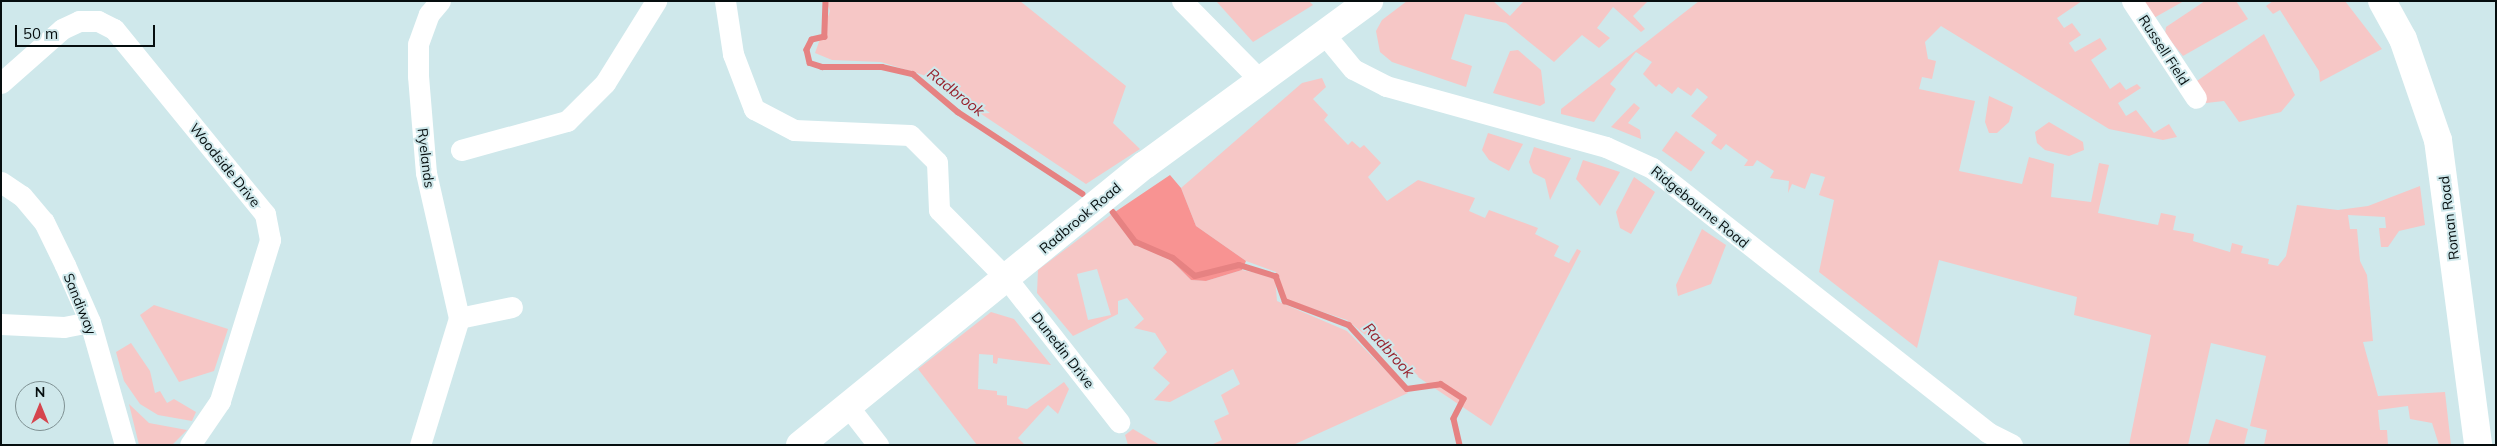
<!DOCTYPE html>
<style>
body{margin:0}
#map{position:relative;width:2497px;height:446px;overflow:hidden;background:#cfe8eb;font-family:Mulish,sans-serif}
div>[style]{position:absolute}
.green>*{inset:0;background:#f6c7c6;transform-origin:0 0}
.forest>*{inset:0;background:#f89392}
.stream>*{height:5.5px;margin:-2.75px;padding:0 2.75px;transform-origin:2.75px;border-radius:2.75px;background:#e68282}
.minor>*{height:21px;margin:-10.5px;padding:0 10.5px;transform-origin:10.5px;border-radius:10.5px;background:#fff}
.major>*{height:28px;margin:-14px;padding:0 14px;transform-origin:14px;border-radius:14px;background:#fff}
span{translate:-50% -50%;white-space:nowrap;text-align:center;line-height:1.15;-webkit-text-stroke:4px #cfe8eb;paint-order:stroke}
.street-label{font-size:14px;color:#060e0f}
.water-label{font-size:15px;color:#97222d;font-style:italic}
.frame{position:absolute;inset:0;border:2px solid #060e0f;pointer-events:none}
.north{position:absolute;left:15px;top:381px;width:50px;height:50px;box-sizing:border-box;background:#cfe8eb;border:1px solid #7f9193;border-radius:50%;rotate:0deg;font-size:14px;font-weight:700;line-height:20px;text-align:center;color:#060e0f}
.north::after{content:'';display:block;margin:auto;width:18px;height:22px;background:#d5454e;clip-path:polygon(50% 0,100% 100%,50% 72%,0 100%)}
.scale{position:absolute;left:15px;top:25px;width:140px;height:22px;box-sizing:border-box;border:2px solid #060e0f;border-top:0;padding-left:6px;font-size:15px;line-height:18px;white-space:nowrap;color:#060e0f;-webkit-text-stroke:4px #cfe8eb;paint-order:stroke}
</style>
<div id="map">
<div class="green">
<div style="clip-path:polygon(826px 1px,1020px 1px,1126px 86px,1113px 123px,1140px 149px,1086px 184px,923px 75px,881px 62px,832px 60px,815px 53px,830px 11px)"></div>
<div style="clip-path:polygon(1216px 1px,1309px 1px,1313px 5px,1253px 42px)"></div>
<div style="clip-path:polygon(1407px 1px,1493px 1px,1510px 16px,1524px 1px,1648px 1px,1633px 16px,1645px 29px,1641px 32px,1613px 7px,1597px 28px,1610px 38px,1599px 48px,1582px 35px,1554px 62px,1506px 23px,1465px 14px,1451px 59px,1472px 66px,1466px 87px,1392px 62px,1380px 52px,1376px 31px,1382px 20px)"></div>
<div style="clip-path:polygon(1699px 1px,2082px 1px,2057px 18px,2064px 28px,2072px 23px,2081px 35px,2069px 43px,2075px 52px,2100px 38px,2107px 49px,2091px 60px,2110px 89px,2120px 82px,2126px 90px,2137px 84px,2141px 88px,2118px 103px,2126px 116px,2136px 110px,2154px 133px,2169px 124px,2177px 137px,2163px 140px,2109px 129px,1941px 26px,1925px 42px,1928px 59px,1936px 61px,1932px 79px,1922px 77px,1919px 89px,1975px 101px,1959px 171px,2022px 184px,2029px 157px,2054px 164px,2051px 197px,2091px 202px,2099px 163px,2109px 165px,2098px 213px,2158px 225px,2161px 213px,2176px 216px,2173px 230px,2194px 234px,2193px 241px,2230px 252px,2232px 243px,2243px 246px,2241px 253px,2269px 259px,2268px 264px,2278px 266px,2286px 256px,2297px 205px,2338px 210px,2368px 206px,2420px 186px,2425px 225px,2399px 231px,2388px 247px,2381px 247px,2379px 228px,2386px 228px,2385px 217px,2348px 215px,2350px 229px,2357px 229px,2360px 261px,2367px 275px,2373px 341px,2363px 342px,2378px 396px,2445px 392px,2451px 445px,2439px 445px,2432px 423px,2410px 419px,2408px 406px,2378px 410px,2380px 430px,2387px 430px,2388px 445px,2264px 445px,2267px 430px,2250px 426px,2266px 356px,2211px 343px,2188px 445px,2129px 445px,2151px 335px,2074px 315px,2077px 297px,1939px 260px,1917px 348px,1819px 272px,1834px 200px,1819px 195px,1825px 177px,1811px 173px,1805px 189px,1792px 184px,1788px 193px,1789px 181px,1770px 178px,1774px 171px,1757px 160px,1753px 166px,1744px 166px,1748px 160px,1726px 144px,1721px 150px,1711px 143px,1717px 135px,1691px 116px,1708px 97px,1697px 88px,1691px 96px,1678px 87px,1672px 94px,1659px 84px,1656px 87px,1643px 74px,1652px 62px,1636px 52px,1610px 84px,1616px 89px,1594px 122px,1561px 114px,1561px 109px)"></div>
<div style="clip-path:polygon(2142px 1px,2184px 1px,2152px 19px)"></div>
<div style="clip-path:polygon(2205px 1px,2236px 1px,2248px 19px,2183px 56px,2165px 34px,2166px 27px)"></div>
<div style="clip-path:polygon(2273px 1px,2345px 1px,2382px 49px,2320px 82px,2319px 71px,2280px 10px,2273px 14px,2266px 6px)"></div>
<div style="clip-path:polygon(2264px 34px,2295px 95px,2281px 112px,2239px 122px,2224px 101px,2206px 103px,2194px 83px)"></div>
<div style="clip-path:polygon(1518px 50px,1541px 70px,1545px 103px,1540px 106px,1493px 93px,1510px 51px)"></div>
<div style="clip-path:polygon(1322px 78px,1326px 87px,1313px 99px,1328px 115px,1324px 120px,1348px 145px,1352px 141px,1360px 148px,1364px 145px,1381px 163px,1368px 177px,1387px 201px,1418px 180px,1475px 198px,1469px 211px,1485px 218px,1489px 210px,1538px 228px,1535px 234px,1559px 246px,1554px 256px,1569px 263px,1577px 249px,1581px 251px,1491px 426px,1409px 371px,1347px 320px,1287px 300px,1276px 272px,1246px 261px,1196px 226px,1181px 188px,1302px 83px)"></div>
<div style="clip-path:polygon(1989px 96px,2013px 107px,2009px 122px,1997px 133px,1989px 133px,1985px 122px)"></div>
<div style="clip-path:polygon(1634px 103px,1640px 108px,1628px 123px,1640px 130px,1641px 139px,1611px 127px)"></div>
<div style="clip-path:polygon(2049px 122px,2083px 142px,2084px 150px,2069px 156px,2045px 150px,2037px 143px,2035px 132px)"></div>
<div style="left:1676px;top:131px;width:36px;height:24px;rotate:36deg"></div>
<div style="clip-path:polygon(1488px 133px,1523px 144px,1509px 171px,1489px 160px,1482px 150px)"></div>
<div style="clip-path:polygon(1534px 147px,1571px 158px,1550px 200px,1545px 179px,1533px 173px,1529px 162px)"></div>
<div style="clip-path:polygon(1583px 160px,1620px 172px,1600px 206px,1576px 179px)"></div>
<div style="clip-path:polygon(1634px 177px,1655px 192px,1631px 234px,1620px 228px,1616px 212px)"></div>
<div style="clip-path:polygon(evenodd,1112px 214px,1133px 243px,1171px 260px,1191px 280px,1206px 281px,1242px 270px,1275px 277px,1277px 301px,1347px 331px,1408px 393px,1293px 445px,1211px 445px,1222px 440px,1214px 421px,1229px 414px,1221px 395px,1240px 384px,1233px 369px,1170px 402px,1154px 400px,1170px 383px,1153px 368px,1167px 352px,1155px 333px,1134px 328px,1144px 319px,1127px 298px,1118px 301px,1118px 314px,1073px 336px,1037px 293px,1038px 270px,1112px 214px,1097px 269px,1111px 315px,1088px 320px,1077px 274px,1097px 269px)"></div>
<div style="clip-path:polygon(1702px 229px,1726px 245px,1711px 284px,1678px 296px,1676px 285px)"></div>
<div style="clip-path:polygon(154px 305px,228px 329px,214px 371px,179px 382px,140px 315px)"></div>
<div style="clip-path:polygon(991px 312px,1014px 319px,1051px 365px,998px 358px,997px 364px,993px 363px,993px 355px,979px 354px,978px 389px,997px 391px,997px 395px,1007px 396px,1007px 405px,1027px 409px,1064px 382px,1069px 389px,1058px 414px,1048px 405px,1018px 438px,1025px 445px,977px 445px,918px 369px)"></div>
<div style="clip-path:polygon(131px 343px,150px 371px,155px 393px,160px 391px,167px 403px,174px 399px,196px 412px,192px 421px,158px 415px,140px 404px,124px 381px,116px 352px)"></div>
<div style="clip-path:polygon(129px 404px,149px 423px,187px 430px,172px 445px,139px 445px)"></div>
<div style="clip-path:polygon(2216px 419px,2248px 429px,2244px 445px,2208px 445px)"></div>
<div style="clip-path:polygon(1133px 429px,1160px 445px,1128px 445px,1125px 435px)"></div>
</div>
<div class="forest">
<div style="clip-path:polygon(1170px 175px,1181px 188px,1196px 226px,1246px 261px,1242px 270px,1206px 281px,1191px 280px,1171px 260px,1133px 243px,1112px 214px)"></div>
</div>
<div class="stream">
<div style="left:826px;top:1px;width:36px;rotate:92deg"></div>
<div style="left:825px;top:37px;width:13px;rotate:167deg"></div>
<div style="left:812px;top:40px;width:11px;rotate:117deg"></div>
<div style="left:807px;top:50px;width:13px;rotate:77deg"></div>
<div style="left:810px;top:63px;width:13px;rotate:18deg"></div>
<div style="left:822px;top:67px;width:60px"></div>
<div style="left:882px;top:67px;width:32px;rotate:13deg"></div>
<div style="left:913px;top:74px;width:59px;rotate:40.2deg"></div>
<div style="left:958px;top:112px;width:149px;rotate:33.3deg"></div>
<div style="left:1113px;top:212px;width:38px;rotate:53deg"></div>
<div style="left:1136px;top:242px;width:40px;rotate:23.4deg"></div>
<div style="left:1173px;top:258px;width:28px;rotate:39deg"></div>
<div style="left:1195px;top:276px;width:45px;rotate:-14deg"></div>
<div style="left:1239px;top:265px;width:39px;rotate:17deg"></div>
<div style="left:1276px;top:276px;width:27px;rotate:70deg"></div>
<div style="left:1285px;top:301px;width:68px;rotate:20.6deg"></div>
<div style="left:1349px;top:325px;width:86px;rotate:47.8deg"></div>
<div style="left:1407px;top:389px;width:34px;rotate:-8deg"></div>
<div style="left:1441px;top:384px;width:27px;rotate:33deg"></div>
<div style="left:1464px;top:399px;width:22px;rotate:117deg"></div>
<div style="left:1454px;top:419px;width:27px;rotate:77deg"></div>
</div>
<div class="minor">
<div style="left:725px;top:1px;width:54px;rotate:81.4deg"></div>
<div style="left:733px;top:54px;width:59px;rotate:69.1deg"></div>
<div style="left:754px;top:109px;width:45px;rotate:27.7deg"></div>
<div style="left:794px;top:130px;width:116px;rotate:2.5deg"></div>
<div style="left:910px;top:135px;width:38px;rotate:45deg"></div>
<div style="left:937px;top:162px;width:48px;rotate:87.6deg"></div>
<div style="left:939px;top:210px;width:97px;rotate:45.4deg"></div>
<div style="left:1007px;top:279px;width:182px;rotate:51.9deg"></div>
<div style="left:1182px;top:1px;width:112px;rotate:45.4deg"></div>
<div style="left:2132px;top:1px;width:116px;rotate:56.6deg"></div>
<div style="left:1325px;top:35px;width:44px;rotate:50.5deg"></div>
<div style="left:1353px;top:69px;width:37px;rotate:27deg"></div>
<div style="left:1386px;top:86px;width:228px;rotate:15.5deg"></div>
<div style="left:1606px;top:147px;width:51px;rotate:24.5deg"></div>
<div style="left:1652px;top:168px;width:427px;rotate:38.2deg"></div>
<div style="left:1987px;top:432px;width:28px;rotate:27deg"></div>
<div style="left:1px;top:83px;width:81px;rotate:-41.5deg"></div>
<div style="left:62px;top:29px;width:19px;rotate:-25deg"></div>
<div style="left:79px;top:21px;width:19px"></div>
<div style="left:98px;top:21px;width:18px;rotate:27deg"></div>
<div style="left:114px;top:29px;width:239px;rotate:50.8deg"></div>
<div style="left:265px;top:214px;width:26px;rotate:79deg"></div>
<div style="left:270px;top:240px;width:169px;rotate:107.3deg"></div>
<div style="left:220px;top:401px;width:53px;rotate:124.3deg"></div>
<div style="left:461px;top:150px;width:110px;rotate:-15.3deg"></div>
<div style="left:567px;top:121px;width:54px;rotate:-45deg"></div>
<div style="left:605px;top:83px;width:97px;rotate:-58.1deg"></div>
<div style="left:1px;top:182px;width:25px;rotate:34deg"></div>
<div style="left:22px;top:196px;width:34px;rotate:50deg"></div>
<div style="left:44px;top:222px;width:48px;rotate:64deg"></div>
<div style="left:65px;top:265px;width:62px;rotate:66.3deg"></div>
<div style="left:90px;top:322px;width:128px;rotate:74.1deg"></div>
<div style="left:459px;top:318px;width:54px;rotate:-11.7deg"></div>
<div style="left:1px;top:324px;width:63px;rotate:2.7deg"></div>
<div style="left:64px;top:327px;width:26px;rotate:-11deg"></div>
<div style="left:847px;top:405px;width:51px;rotate:52.2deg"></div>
<div style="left:420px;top:445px;width:133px;rotate:-72.9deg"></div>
<div style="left:459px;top:318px;width:149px;rotate:-102.8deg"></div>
<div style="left:426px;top:173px;width:97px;rotate:-94.7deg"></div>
<div style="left:418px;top:76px;width:32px;rotate:-90deg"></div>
<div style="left:418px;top:44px;width:32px;rotate:-70deg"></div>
<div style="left:429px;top:14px;width:17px;rotate:-50deg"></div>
</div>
<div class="major">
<div style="left:2382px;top:1px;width:43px;rotate:61.1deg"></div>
<div style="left:2403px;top:39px;width:107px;rotate:70.9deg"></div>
<div style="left:2438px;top:140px;width:308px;rotate:82.5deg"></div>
<div style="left:800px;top:445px;width:444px;rotate:-39.1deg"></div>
<div style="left:1145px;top:165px;width:278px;rotate:-36.2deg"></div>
</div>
<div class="street-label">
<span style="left:2164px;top:50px;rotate:57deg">Russell Field</span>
<span style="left:426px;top:158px;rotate:83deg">Ryelands</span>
<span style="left:225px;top:165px;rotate:51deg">Woodside Drive</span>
<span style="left:1700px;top:207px;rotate:39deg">Ridgebourne Road</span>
<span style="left:1080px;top:218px;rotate:-40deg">Radbrook Road</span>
<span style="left:2449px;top:218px;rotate:-97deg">Roman Road</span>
<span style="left:80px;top:304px;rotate:68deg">Sandiway</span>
<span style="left:1063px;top:350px;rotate:52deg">Dunedin Drive</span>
</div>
<div class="water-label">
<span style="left:956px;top:92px;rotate:38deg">Radbrook</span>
<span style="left:1389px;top:350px;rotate:48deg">Radbrook</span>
</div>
<div class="frame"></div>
<div class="north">N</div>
<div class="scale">50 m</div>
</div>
